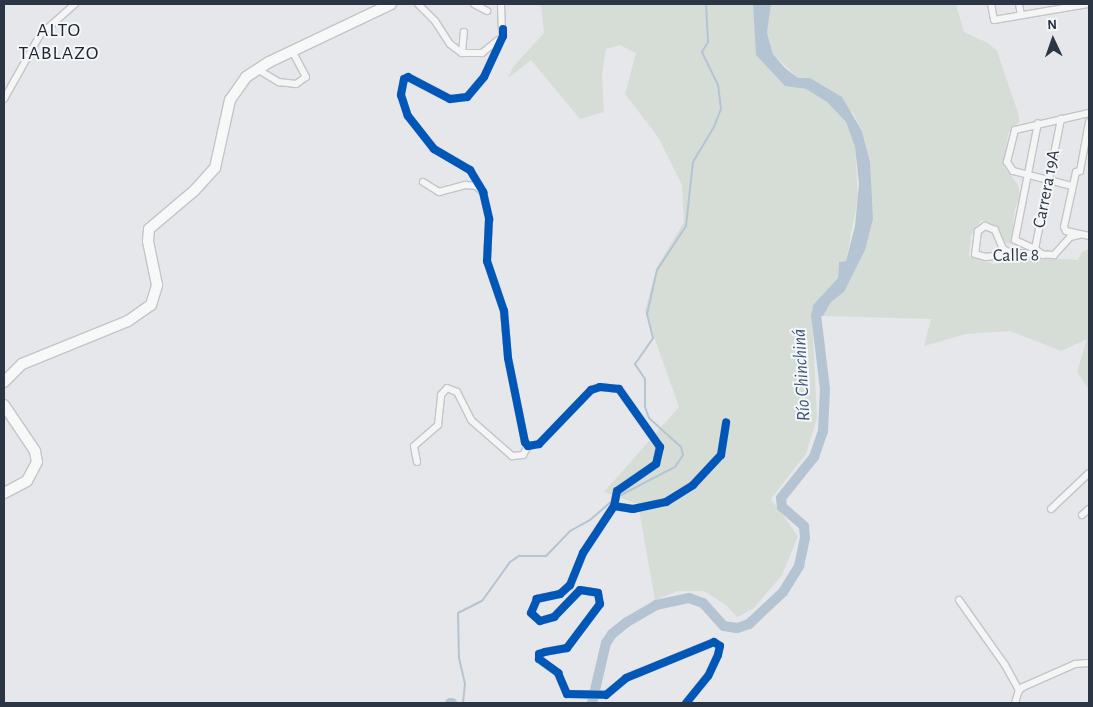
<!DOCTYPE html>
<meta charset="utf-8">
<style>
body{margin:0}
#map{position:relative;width:1093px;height:707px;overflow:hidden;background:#e5e7ea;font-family:"Alegreya Sans",sans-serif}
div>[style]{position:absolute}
.green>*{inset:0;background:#d6ddd6}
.water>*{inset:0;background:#b5c4d3}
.stream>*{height:2px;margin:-1px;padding:0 1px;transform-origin:1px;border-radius:1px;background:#b5c4d3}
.river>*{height:10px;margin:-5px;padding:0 5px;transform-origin:5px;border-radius:5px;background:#b5c4d3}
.roads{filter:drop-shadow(1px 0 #c3c5c8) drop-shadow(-1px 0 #c3c5c8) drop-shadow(0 1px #c3c5c8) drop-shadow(0 -1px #c3c5c8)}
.street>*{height:6px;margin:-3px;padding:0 3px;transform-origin:3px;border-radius:3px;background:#f5f5f6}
.primary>*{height:10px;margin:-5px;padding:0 5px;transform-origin:5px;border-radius:5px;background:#f7f8f8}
.cycleway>*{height:8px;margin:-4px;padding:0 4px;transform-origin:4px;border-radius:4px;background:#0057b8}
span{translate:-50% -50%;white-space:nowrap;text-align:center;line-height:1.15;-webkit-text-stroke:4px #f4f6f8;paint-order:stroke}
.street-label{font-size:18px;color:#2c3543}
.water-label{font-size:19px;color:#385475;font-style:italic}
.quarter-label{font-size:20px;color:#1e2634;letter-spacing:1px}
.frame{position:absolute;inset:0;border:5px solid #2c3543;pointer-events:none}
.north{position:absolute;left:1028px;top:15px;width:50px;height:50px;-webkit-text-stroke:4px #f4f6f8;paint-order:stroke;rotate:357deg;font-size:14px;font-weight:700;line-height:20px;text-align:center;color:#2c3543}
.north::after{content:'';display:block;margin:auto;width:18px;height:22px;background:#2c3543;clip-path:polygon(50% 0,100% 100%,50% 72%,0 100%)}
</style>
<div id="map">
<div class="green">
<div style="clip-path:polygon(541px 4px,753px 4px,757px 56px,785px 86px,806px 89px,827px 102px,846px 122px,855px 147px,858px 198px,846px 261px,839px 262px,838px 278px,813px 305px,812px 313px,817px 418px,806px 454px,771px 499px,798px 536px,782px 575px,754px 608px,737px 617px,726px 605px,704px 591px,678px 591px,655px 600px,638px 504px,604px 492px,679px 407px,645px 311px,657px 267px,684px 222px,682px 185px,658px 137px,625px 94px,636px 53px,620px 45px,606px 49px,602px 76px,604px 112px,580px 119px,531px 60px,508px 78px,513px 67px,544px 33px)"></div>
<div style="clip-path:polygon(771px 4px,956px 4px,964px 32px,988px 43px,997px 51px,1019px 116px,1019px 122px,1008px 133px,1004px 167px,1018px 185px,1020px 195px,1015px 209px,1011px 244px,1006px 243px,992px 224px,981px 220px,971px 235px,969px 256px,994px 264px,1028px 257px,1078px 260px,1082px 252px,1089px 249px,1089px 390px,1077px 372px,1087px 339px,1061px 351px,1010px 331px,966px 334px,924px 346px,931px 319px,823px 316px,831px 302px,844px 292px,870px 162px,862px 130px,853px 113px,810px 78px,798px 78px,773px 54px,767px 33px)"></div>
</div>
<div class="water">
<div style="clip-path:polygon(753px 4px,771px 4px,767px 33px,773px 54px,785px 68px,798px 78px,810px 78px,842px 97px,862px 131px,870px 162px,873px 219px,865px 250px,844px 292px,831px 302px,823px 316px,812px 313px,813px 305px,838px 278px,839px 262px,846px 261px,855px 226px,859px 184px,855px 147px,846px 122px,827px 102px,806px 89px,785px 86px,756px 55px)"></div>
</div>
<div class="stream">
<div style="left:621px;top:495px;width:61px;rotate:-27.4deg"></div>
<div style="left:675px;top:467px;width:14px;rotate:-56deg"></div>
<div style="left:683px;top:455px;width:8px;rotate:-104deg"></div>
<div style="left:681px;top:447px;width:43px;rotate:-137.8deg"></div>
<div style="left:649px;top:418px;width:12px;rotate:-110deg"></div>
<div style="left:645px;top:407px;width:28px;rotate:-90deg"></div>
<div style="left:645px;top:379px;width:18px;rotate:-124deg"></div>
<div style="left:635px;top:364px;width:32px;rotate:-55deg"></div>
<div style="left:653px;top:338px;width:25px;rotate:-104deg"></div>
<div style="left:647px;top:314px;width:45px;rotate:-77.2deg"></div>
<div style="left:657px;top:270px;width:53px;rotate:-56.6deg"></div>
<div style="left:686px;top:226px;width:64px;rotate:-83.8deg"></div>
<div style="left:693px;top:162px;width:41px;rotate:-59deg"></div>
<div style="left:714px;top:127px;width:19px;rotate:-69deg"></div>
<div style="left:721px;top:109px;width:24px;rotate:-97deg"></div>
<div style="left:718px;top:85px;width:37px;rotate:-116deg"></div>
<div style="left:702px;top:52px;width:12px;rotate:-59deg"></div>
<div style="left:708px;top:42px;width:38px;rotate:-93deg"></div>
<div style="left:463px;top:703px;width:19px;rotate:-84deg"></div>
<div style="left:465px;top:684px;width:28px;rotate:-103deg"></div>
<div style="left:459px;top:657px;width:44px;rotate:-91.3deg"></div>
<div style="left:458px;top:613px;width:27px;rotate:-27deg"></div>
<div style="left:482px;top:601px;width:48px;rotate:-54.3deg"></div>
<div style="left:510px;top:562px;width:11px;rotate:-34deg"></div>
<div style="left:519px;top:556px;width:27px"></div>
<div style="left:546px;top:556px;width:35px;rotate:-46deg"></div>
<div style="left:570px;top:531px;width:23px;rotate:-29deg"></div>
<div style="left:590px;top:520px;width:32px;rotate:-41deg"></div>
</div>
<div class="river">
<div style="left:450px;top:703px;width:2px"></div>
<div style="left:592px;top:703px;width:62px;rotate:-76.9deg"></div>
<div style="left:606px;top:643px;width:11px;rotate:-56deg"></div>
<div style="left:612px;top:634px;width:19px;rotate:-39deg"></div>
<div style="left:627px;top:622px;width:34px;rotate:-30deg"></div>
<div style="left:656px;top:605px;width:34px;rotate:-12deg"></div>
<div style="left:689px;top:598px;width:15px;rotate:20deg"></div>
<div style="left:703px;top:603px;width:31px;rotate:48deg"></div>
<div style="left:724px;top:626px;width:13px;rotate:9deg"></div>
<div style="left:737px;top:628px;width:13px;rotate:-18deg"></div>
<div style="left:749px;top:624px;width:47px;rotate:-43.3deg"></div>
<div style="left:783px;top:592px;width:31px;rotate:-58deg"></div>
<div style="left:799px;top:566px;width:29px;rotate:-78deg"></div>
<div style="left:805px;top:538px;width:12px;rotate:-95deg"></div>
<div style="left:804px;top:526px;width:29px;rotate:-139deg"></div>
<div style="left:782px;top:507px;width:9px;rotate:-96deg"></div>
<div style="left:781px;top:498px;width:53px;rotate:-51.2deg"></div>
<div style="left:814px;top:457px;width:28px;rotate:-71deg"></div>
<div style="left:823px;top:431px;width:42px;rotate:-87.3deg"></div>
<div style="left:825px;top:389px;width:75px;rotate:-96.9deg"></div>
<div style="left:816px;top:315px;width:12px;rotate:-55deg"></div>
</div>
<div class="roads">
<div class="street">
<div style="left:418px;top:4px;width:24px;rotate:45deg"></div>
<div style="left:435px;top:21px;width:27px;rotate:57deg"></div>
<div style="left:450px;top:44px;width:15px;rotate:37deg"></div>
<div style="left:462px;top:53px;width:20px"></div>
<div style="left:482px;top:53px;width:21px;rotate:-39deg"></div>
<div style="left:474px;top:4px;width:15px;rotate:28deg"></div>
<div style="left:501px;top:4px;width:27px;rotate:88deg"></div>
<div style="left:991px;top:4px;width:16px;rotate:79deg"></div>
<div style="left:994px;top:20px;width:95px;rotate:-9.7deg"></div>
<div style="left:1019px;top:4px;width:11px;rotate:80deg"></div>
<div style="left:503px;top:29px;width:7px;rotate:90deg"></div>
<div style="left:503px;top:36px;width:45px;rotate:114.9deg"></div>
<div style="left:484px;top:77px;width:26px;rotate:130deg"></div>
<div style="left:467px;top:97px;width:17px;rotate:173deg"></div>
<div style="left:450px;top:99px;width:47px;rotate:-152.4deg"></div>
<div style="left:408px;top:77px;width:4px;rotate:153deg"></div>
<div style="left:404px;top:79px;width:16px;rotate:101deg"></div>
<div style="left:401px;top:95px;width:22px;rotate:72deg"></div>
<div style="left:408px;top:116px;width:42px;rotate:51.8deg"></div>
<div style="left:434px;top:149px;width:42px;rotate:30.3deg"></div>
<div style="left:470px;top:170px;width:26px;rotate:59deg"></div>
<div style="left:483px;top:192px;width:28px;rotate:77deg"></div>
<div style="left:489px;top:219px;width:42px;rotate:92.7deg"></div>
<div style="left:487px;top:261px;width:53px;rotate:71.2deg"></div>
<div style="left:504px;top:311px;width:47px;rotate:85.1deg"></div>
<div style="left:508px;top:358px;width:86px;rotate:78.6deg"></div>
<div style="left:525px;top:442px;width:5px;rotate:53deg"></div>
<div style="left:528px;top:446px;width:11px;rotate:-10deg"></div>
<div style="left:539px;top:444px;width:75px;rotate:-46.1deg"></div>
<div style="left:591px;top:390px;width:9px;rotate:-18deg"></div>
<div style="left:600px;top:387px;width:19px;rotate:6deg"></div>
<div style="left:619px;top:389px;width:71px;rotate:54.7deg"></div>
<div style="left:660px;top:447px;width:17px;rotate:103deg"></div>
<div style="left:656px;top:464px;width:47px;rotate:145.3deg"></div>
<div style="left:617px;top:491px;width:15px;rotate:101deg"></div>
<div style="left:614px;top:506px;width:19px;rotate:9deg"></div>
<div style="left:633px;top:509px;width:34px;rotate:-12deg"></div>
<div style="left:666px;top:502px;width:32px;rotate:-32deg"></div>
<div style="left:693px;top:485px;width:41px;rotate:-47deg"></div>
<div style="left:721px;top:455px;width:33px;rotate:-81deg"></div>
<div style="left:462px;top:53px;width:21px;rotate:-85deg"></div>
<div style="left:257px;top:69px;width:26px;rotate:31deg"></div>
<div style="left:279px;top:82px;width:17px;rotate:7deg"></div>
<div style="left:296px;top:84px;width:12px;rotate:-35deg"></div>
<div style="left:306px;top:77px;width:30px;rotate:-118deg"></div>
<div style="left:4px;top:99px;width:73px;rotate:-60.6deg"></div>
<div style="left:40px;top:35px;width:47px;rotate:-41.5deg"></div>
<div style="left:1089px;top:122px;width:50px;rotate:100.4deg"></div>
<div style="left:1080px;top:171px;width:4px;rotate:166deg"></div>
<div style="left:1076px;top:172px;width:56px;rotate:102.3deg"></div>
<div style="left:1064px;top:227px;width:4px;rotate:63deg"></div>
<div style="left:1066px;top:231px;width:24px;rotate:12deg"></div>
<div style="left:423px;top:182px;width:19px;rotate:32deg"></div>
<div style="left:439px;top:192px;width:28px;rotate:-15deg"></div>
<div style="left:466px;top:185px;width:10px;rotate:6deg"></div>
<div style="left:476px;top:186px;width:8px;rotate:40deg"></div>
<div style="left:1072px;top:186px;width:61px;rotate:-165.7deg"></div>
<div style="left:1013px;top:171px;width:11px;rotate:-124deg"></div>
<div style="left:1007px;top:162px;width:33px;rotate:-76deg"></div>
<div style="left:1015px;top:130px;width:76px;rotate:-12.9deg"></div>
<div style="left:1035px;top:249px;width:22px;rotate:-156deg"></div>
<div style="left:1015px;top:240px;width:119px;rotate:-78.9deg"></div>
<div style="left:1011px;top:253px;width:9px;rotate:-153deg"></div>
<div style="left:1003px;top:249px;width:21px;rotate:-113deg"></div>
<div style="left:995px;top:230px;width:11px;rotate:-158deg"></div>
<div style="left:985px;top:226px;width:9px;rotate:144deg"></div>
<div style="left:978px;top:231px;width:23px;rotate:97deg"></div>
<div style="left:975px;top:254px;width:11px;rotate:15deg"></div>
<div style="left:986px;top:257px;width:28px;rotate:-8deg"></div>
<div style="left:1014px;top:253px;width:40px;rotate:2.9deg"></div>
<div style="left:1054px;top:255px;width:24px;rotate:-48deg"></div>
<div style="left:1070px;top:237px;width:9px;rotate:-13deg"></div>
<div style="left:1043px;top:255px;width:10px;rotate:-143deg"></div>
<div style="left:1035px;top:249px;width:133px;rotate:-78.7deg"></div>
<div style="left:417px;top:462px;width:16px;rotate:-101deg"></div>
<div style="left:414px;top:446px;width:32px;rotate:-41deg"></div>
<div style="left:438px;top:425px;width:30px;rotate:-84deg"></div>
<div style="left:441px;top:395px;width:9px;rotate:-49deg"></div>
<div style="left:447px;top:388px;width:11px;rotate:22deg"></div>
<div style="left:457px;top:392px;width:31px;rotate:63deg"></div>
<div style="left:471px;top:420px;width:55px;rotate:41.3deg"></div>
<div style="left:512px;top:456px;width:11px;rotate:-5deg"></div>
<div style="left:523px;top:455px;width:10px;rotate:-61deg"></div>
<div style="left:614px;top:506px;width:56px;rotate:123.4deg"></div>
<div style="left:583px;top:553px;width:35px;rotate:112deg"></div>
<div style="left:570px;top:585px;width:13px;rotate:138deg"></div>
<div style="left:560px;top:594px;width:24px;rotate:168deg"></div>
<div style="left:537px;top:599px;width:15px;rotate:113deg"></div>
<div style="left:531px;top:613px;width:12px;rotate:42deg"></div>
<div style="left:540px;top:621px;width:15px;rotate:-16deg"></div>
<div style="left:554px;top:617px;width:37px;rotate:-46deg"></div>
<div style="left:580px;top:590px;width:18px;rotate:9deg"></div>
<div style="left:598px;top:593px;width:11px;rotate:80deg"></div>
<div style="left:600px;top:604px;width:55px;rotate:126.9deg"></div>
<div style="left:567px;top:648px;width:22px;rotate:170deg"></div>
<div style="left:545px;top:652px;width:6px;rotate:162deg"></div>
<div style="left:539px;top:654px;width:5px;rotate:90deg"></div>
<div style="left:539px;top:659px;width:24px;rotate:36deg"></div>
<div style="left:558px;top:673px;width:23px;rotate:67deg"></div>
<div style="left:567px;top:694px;width:39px;rotate:1deg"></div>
<div style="left:606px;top:695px;width:26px;rotate:-40deg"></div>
<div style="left:626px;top:678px;width:95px;rotate:-22.2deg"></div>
<div style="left:714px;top:642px;width:7px;rotate:34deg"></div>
<div style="left:720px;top:646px;width:9px;rotate:103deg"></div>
<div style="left:718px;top:655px;width:23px;rotate:115deg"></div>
<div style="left:708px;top:676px;width:35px;rotate:129deg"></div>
<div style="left:1051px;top:509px;width:52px;rotate:-43.5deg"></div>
<div style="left:1082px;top:515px;width:9px;rotate:-41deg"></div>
<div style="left:959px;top:600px;width:80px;rotate:54.7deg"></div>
<div style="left:1005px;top:665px;width:29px;rotate:61deg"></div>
<div style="left:1015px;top:703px;width:14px;rotate:-73deg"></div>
<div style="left:1019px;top:690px;width:5px;rotate:-37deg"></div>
<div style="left:1023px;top:687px;width:57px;rotate:-23.9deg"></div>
<div style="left:1075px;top:664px;width:14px;rotate:-4deg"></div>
</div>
<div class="primary">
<div style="left:4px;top:382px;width:25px;rotate:-45deg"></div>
<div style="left:22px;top:364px;width:114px;rotate:-22.1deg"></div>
<div style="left:128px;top:321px;width:28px;rotate:-35deg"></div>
<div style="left:151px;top:305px;width:21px;rotate:-73deg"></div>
<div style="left:157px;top:285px;width:45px;rotate:-101.6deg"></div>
<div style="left:148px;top:241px;width:12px;rotate:-85deg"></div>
<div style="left:149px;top:229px;width:60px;rotate:-40.3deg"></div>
<div style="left:195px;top:190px;width:30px;rotate:-48deg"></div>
<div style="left:215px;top:168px;width:70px;rotate:-77.6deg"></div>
<div style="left:230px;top:100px;width:28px;rotate:-55deg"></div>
<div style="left:246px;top:77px;width:27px;rotate:-33deg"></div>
<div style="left:269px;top:62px;width:135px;rotate:-25.4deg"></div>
<div style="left:4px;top:405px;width:55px;rotate:56deg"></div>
<div style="left:35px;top:451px;width:11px;rotate:80deg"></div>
<div style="left:37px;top:462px;width:21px;rotate:118deg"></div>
<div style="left:27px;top:481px;width:26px;rotate:152deg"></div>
</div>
</div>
<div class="cycleway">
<div style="left:503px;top:29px;width:7px;rotate:90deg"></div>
<div style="left:503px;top:36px;width:45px;rotate:114.9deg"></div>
<div style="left:484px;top:77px;width:26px;rotate:130deg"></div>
<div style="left:467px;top:97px;width:17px;rotate:173deg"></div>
<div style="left:450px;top:99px;width:47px;rotate:-152.4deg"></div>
<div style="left:408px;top:77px;width:4px;rotate:153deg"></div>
<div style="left:404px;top:79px;width:16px;rotate:101deg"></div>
<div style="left:401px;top:95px;width:22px;rotate:72deg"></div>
<div style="left:408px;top:116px;width:42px;rotate:51.8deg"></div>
<div style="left:434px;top:149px;width:42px;rotate:30.3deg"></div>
<div style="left:470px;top:170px;width:26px;rotate:59deg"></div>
<div style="left:483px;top:192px;width:28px;rotate:77deg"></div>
<div style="left:489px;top:219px;width:42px;rotate:92.7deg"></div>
<div style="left:487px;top:261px;width:53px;rotate:71.2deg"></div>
<div style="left:504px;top:311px;width:47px;rotate:85.1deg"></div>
<div style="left:508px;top:358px;width:86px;rotate:78.6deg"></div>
<div style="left:525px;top:442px;width:5px;rotate:53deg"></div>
<div style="left:528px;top:446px;width:11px;rotate:-10deg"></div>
<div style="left:539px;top:444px;width:75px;rotate:-46.1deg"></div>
<div style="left:591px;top:390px;width:9px;rotate:-18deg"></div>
<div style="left:600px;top:387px;width:19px;rotate:6deg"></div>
<div style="left:619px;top:389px;width:71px;rotate:54.7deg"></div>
<div style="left:660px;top:447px;width:17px;rotate:103deg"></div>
<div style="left:656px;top:464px;width:47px;rotate:145.3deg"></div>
<div style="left:617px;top:491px;width:15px;rotate:101deg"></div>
<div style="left:614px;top:506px;width:19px;rotate:9deg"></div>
<div style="left:633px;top:509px;width:34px;rotate:-12deg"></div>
<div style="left:666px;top:502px;width:32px;rotate:-32deg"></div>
<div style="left:693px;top:485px;width:41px;rotate:-47deg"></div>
<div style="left:721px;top:455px;width:33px;rotate:-81deg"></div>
<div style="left:614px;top:506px;width:56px;rotate:123.4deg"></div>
<div style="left:583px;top:553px;width:35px;rotate:112deg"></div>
<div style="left:570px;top:585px;width:13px;rotate:138deg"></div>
<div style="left:560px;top:594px;width:24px;rotate:168deg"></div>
<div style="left:537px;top:599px;width:15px;rotate:113deg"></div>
<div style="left:531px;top:613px;width:12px;rotate:42deg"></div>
<div style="left:540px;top:621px;width:15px;rotate:-16deg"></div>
<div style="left:554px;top:617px;width:37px;rotate:-46deg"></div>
<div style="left:580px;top:590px;width:18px;rotate:9deg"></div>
<div style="left:598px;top:593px;width:11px;rotate:80deg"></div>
<div style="left:600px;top:604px;width:55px;rotate:126.9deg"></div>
<div style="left:567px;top:648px;width:22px;rotate:170deg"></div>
<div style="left:545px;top:652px;width:6px;rotate:162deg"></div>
<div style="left:539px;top:654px;width:5px;rotate:90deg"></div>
<div style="left:539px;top:659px;width:24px;rotate:36deg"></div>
<div style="left:558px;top:673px;width:23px;rotate:67deg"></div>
<div style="left:567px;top:694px;width:39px;rotate:1deg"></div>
<div style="left:606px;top:695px;width:26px;rotate:-40deg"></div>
<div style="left:626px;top:678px;width:95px;rotate:-22.2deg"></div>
<div style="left:714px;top:642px;width:7px;rotate:34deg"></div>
<div style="left:720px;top:646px;width:9px;rotate:103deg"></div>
<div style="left:718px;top:655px;width:23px;rotate:115deg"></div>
<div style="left:708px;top:676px;width:35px;rotate:129deg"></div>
</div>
<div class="street-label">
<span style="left:1047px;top:189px;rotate:-79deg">Carrera 19A</span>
<span style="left:1016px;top:256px;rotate:-1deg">Calle 8</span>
</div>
<div class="water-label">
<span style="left:802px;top:375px;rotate:-93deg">Río Chinchiná</span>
</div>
<div class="quarter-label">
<span style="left:59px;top:42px">ALTO<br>TABLAZO</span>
</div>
<div class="frame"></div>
<div class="north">N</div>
</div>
